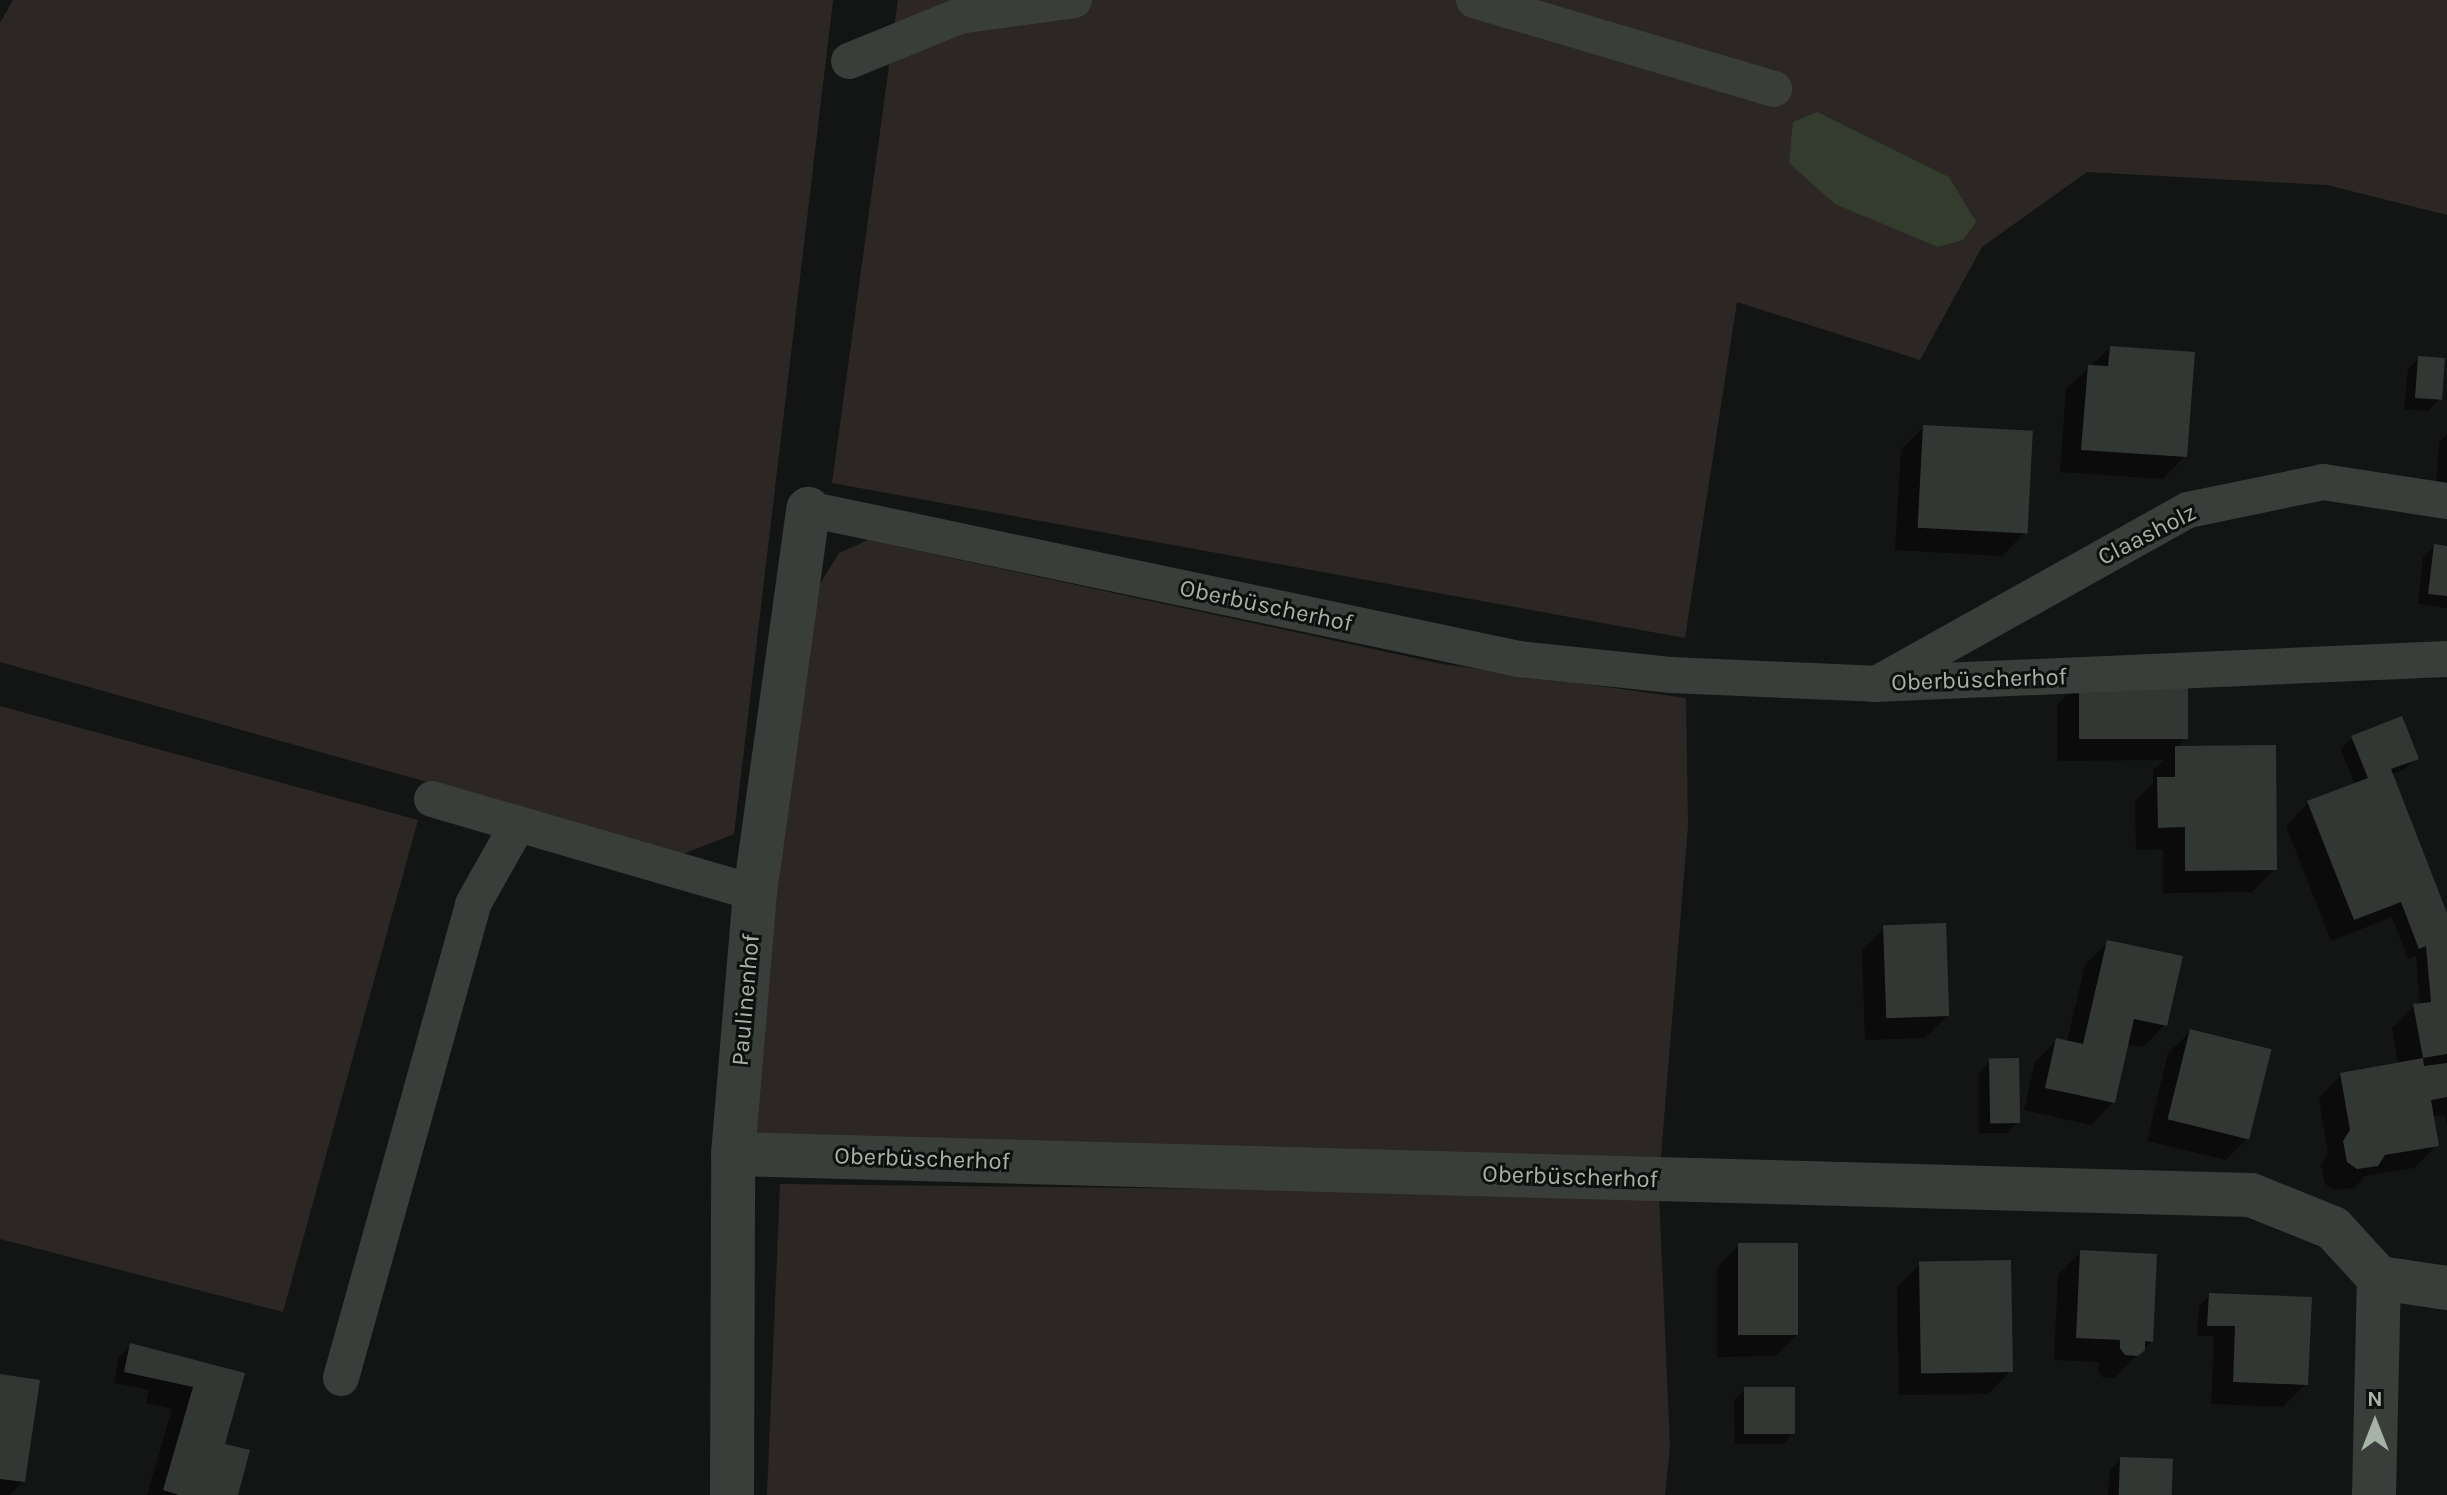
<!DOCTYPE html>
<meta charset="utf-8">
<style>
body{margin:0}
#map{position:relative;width:2447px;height:1495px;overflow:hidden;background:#131514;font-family:Karla,sans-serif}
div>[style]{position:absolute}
.green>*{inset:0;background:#2c2724}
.water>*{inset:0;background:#343c2e}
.shadow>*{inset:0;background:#0007}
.building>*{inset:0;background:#333734;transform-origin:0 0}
.lane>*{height:36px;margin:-18px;padding:0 18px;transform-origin:18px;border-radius:18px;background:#3a3e3a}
.street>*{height:44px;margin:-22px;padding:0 22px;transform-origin:22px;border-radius:22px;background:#3a3e3a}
span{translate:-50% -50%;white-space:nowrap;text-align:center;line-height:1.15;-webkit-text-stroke:6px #0e100f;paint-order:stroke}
.street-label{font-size:24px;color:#a8b3a7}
.north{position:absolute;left:2335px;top:1383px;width:80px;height:80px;-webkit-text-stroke:6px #0e100f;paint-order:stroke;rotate:0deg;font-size:22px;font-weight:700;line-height:32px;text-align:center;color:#a8b3a7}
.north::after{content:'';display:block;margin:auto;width:28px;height:36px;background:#a8b3a7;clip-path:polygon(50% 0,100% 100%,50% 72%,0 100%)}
</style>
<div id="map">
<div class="green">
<div style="clip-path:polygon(13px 0,833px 0,734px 834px,683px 854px,0 662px,0 23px)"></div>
<div style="clip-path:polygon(898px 0,2447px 0,2447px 215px,2327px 185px,2087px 172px,1982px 247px,1920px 360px,1737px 302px,1685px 638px,832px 483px)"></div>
<div style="clip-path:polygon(868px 540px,1442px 664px,1686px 698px,1688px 826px,1660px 1168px,743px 1146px,818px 587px,839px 553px)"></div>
<div style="clip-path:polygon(0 706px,418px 820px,283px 1312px,0 1239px)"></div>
<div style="clip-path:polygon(780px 1184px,1659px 1194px,1670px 1446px,1665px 1495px,767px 1495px)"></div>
</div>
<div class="water">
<div style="clip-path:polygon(1817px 112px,1949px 177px,1976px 222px,1963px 240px,1938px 247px,1835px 204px,1789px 163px,1793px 122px)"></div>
</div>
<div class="shadow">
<div style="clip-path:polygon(2110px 348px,2185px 456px,2163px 479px,2060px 472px,2066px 389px)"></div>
<div style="clip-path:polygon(2419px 358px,2439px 399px,2428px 411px,2404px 409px,2408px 369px)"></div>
<div style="clip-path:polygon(1924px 427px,2024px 533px,2002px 556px,1895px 550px,1901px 450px)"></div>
<div style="clip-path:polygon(2447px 434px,2447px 512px,2434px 512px,2439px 442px)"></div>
<div style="clip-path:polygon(2435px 546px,2447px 548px,2447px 608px,2418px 604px,2423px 557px)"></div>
<div style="clip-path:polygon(2080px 682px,2186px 737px,2176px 748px,2275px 869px,2252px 892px,2163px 893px,2163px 849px,2136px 850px,2135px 801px,2153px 783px,2153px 770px,2164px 760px,2058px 761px,2057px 705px)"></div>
<div style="clip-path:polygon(2352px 738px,2416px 758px,2405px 769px,2391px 775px,2447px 917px,2447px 1127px,2445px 1115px,2432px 1117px,2437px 1145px,2414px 1168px,2365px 1176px,2354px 1188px,2334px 1190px,2325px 1184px,2321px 1165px,2328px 1154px,2319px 1098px,2341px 1075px,2398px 1065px,2392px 1028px,2414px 1006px,2420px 1005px,2416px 956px,2408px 959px,2392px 917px,2331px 941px,2286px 826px,2308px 803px,2355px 785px,2341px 749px)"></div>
<div style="clip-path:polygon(1884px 928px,1948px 1015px,1925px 1038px,1865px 1040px,1862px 951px)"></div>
<div style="clip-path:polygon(2108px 943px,2165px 1025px,2143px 1047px,2126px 1044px,2113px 1102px,2091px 1125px,2024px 1110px,2035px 1062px,2057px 1040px,2067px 1042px,2085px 965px)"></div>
<div style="clip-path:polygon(2191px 1031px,2248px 1138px,2226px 1160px,2147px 1141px,2168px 1053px)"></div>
<div style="clip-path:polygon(1990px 1061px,2018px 1122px,2007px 1133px,1979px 1133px,1979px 1073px)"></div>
<div style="clip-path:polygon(1739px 1245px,1798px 1334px,1775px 1356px,1717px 1357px,1717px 1268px)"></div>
<div style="clip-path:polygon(2081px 1252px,2151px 1342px,2114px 1378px,2102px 1377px,2098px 1371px,2099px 1362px,2054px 1360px,2058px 1275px)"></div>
<div style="clip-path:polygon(1920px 1264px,2010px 1371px,1988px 1394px,1899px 1395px,1897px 1287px)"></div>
<div style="clip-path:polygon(2210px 1295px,2306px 1384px,2283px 1407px,2211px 1404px,2214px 1336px,2197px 1336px,2199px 1306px)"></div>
<div style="clip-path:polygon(130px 1346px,243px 1375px,223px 1445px,236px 1495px,147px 1495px,172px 1409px,146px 1403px,149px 1390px,114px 1383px,119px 1357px)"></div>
<div style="clip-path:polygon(0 1376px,23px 1481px,10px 1495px,0 1495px)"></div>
<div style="clip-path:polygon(1745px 1389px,1794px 1433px,1783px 1444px,1735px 1444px,1734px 1400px)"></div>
<div style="clip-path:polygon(2121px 1459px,2168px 1495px,2108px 1495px,2110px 1470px)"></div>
</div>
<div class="building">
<div style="clip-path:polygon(2110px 346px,2195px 352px,2187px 457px,2081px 450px,2088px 365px,2108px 366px)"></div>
<div style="left:2418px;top:356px;width:27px;height:42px;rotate:4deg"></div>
<div style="left:1923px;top:425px;width:110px;height:103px;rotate:3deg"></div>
<div style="clip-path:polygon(2434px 544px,2447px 546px,2447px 596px,2428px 594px)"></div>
<div style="left:2079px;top:680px;width:109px;height:59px"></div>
<div style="clip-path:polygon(2402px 716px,2419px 759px,2391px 769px,2447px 913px,2447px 1054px,2423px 1058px,2413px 1004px,2431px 1002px,2426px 946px,2419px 949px,2401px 902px,2354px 920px,2307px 801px,2368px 778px,2351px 736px)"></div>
<div style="clip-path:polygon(2276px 745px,2277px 870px,2185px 871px,2185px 827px,2158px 828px,2157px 777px,2175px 777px,2175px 746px)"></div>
<div style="left:1946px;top:923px;width:93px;height:63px;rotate:88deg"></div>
<div style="clip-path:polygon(2107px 940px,2183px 956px,2167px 1026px,2134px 1019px,2115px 1103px,2045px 1088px,2056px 1038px,2083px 1044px)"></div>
<div style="left:2190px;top:1029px;width:84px;height:93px;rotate:14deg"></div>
<div style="left:2019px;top:1058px;width:65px;height:30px;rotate:89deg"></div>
<div style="clip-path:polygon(2423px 1058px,2424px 1066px,2447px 1063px,2447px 1097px,2431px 1100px,2439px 1146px,2385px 1155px,2378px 1166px,2357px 1169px,2347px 1162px,2343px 1141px,2350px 1130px,2340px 1073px)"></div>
<div style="left:1738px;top:1243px;width:60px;height:92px"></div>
<div style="clip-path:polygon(2080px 1250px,2157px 1254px,2153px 1342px,2145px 1341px,2145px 1350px,2138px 1356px,2125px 1355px,2120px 1348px,2120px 1340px,2076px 1338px)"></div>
<div style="left:2011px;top:1260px;width:112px;height:92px;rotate:89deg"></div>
<div style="clip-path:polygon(2209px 1293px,2312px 1297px,2308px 1385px,2233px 1382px,2235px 1326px,2207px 1326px)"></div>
<div style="clip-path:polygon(130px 1343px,245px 1373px,225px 1444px,250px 1450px,238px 1495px,179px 1495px,163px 1490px,193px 1387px,124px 1372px)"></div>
<div style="clip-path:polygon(0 1374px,40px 1380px,25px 1482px,0 1479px)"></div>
<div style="left:1744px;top:1387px;width:51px;height:47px"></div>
<div style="left:2120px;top:1457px;width:53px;height:38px;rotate:2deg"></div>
</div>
<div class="lane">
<div style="left:1474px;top:0;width:313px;rotate:16.5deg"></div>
<div style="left:849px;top:61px;width:119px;rotate:-22.2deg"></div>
<div style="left:959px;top:16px;width:116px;rotate:-7.9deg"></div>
<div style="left:808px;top:509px;width:727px;rotate:11.91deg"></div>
<div style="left:1519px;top:659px;width:154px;rotate:6deg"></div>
<div style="left:1672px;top:675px;width:203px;rotate:2.5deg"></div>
<div style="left:1875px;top:684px;width:573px;rotate:-2.5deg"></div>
<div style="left:1880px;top:682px;width:353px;rotate:-29.2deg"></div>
<div style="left:2188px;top:510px;width:138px;rotate:-11.7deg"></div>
<div style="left:2323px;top:482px;width:125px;rotate:8.7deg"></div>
<div style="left:432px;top:799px;width:336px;rotate:16.2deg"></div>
<div style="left:341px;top:1378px;width:492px;rotate:-74.4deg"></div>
<div style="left:473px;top:904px;width:92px;rotate:-60.6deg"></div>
</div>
<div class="street">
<div style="left:733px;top:1154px;width:1519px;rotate:1.55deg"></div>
<div style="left:2251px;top:1195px;width:88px;rotate:21.9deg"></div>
<div style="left:2333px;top:1228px;width:68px;rotate:47.4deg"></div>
<div style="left:2379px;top:1278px;width:69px;rotate:8.4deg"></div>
<div style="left:732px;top:1495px;width:341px;rotate:-89.8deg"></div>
<div style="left:733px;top:1154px;width:262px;rotate:-85.2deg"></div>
<div style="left:755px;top:893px;width:388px;rotate:-82.1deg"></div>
<div style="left:2374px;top:1495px;width:217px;rotate:-88.7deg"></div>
</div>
<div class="street-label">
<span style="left:2147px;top:535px;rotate:-27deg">Claasholz</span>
<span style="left:1266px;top:606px;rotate:12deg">Oberbüscherhof</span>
<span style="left:1979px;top:680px;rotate:-2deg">Oberbüscherhof</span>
<span style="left:746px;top:1000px;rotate:-85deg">Paulinenhof</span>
<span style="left:922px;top:1159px;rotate:2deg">Oberbüscherhof</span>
<span style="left:1570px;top:1177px;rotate:2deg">Oberbüscherhof</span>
</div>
<div class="north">N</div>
</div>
